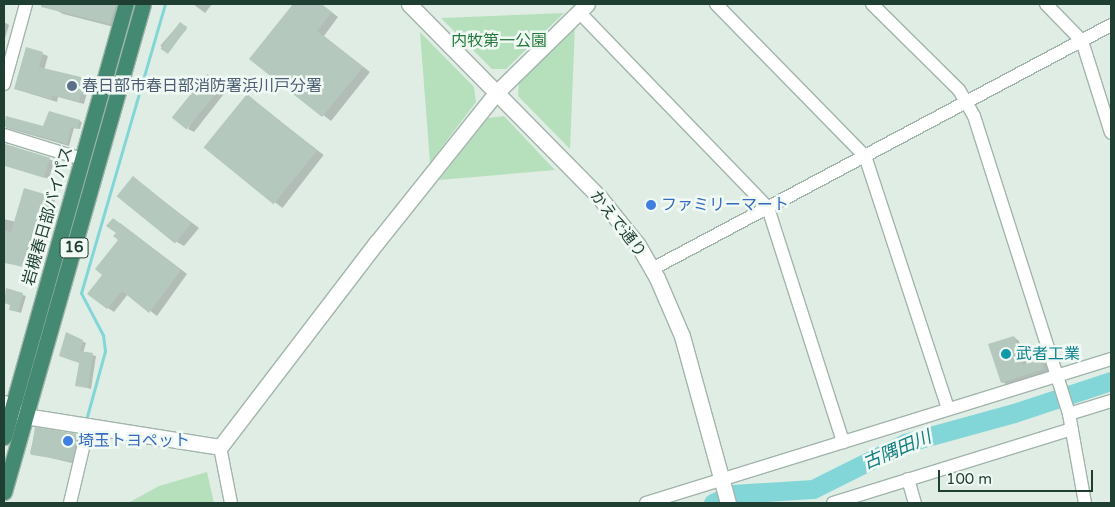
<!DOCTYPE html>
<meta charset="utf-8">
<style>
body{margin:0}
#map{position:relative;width:1115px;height:507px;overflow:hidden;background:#e0ede5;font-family:"Varela Round","Noto Sans JP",sans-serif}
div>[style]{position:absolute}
.green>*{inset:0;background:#b6e0bc}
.shadow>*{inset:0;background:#0003;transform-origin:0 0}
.stream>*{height:3px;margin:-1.5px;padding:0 1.5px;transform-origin:1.5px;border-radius:1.5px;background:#82d6d8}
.river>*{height:19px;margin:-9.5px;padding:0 9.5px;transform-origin:9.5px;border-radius:9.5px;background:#82d6d8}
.building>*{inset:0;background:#b5c8be;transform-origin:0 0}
.roads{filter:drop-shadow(1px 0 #a2b5ac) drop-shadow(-1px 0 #a2b5ac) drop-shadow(0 1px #a2b5ac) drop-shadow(0 -1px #a2b5ac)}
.minor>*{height:12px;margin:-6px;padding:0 6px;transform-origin:6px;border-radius:6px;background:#fff}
.tertiary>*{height:15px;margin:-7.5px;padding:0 7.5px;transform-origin:7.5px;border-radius:7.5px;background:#fff}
.trunk>*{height:15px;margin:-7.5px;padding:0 7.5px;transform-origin:7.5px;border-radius:7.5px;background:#448a72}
.dots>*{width:14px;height:14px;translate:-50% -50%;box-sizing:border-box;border:2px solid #f1f9f4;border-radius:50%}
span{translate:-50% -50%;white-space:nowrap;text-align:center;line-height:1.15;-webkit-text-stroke:5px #f1f9f4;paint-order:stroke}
.shield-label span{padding:1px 4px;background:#f1f9f4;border:1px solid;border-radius:4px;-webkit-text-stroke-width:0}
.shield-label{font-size:15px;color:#1f3f32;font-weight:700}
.park-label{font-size:16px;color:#257a3b}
.service-label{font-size:16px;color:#4e5e75}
.left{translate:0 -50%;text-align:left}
.shop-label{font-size:16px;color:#366cbe}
.street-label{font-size:16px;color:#1f3f32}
.culture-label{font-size:16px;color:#0d838f}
.water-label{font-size:18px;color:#137d81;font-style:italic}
.frame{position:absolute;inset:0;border:5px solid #1f3f32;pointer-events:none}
.scale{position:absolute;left:938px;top:470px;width:155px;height:22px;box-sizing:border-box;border:2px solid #1f3f32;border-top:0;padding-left:6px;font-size:15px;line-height:18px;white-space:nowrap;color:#1f3f32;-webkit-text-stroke:4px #f1f9f4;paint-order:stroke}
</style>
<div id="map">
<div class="green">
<div style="clip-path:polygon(564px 13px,506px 69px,492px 69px,441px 18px)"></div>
<div style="clip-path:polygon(575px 25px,570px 149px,518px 96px,519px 81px)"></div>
<div style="clip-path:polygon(420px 32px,474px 87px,476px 102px,430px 163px)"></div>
<div style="clip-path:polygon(504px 116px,555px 170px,439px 180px,488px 118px)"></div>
<div style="clip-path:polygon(207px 472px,214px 503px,128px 503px,159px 486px)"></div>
</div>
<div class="shadow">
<div style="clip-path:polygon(57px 4px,125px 4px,118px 28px,63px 14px,56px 10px)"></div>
<div style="clip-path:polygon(193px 4px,212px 4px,205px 13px)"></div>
<div style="clip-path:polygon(291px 4px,321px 4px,338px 17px,324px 36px,370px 72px,331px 121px,250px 59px,293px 6px)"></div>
<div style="clip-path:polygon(4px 22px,9px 25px,4px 42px)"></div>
<div style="left:180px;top:23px;width:9px;height:30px;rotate:41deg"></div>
<div style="clip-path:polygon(27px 48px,48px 56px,44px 70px,90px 82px,84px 104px,58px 97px,57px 102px,15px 89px)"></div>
<div style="clip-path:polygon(213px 79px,227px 90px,194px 132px,188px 129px)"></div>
<div style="left:248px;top:96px;width:96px;height:67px;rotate:38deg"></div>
<div style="clip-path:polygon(7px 118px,43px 128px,79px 121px,82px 122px,80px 129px,74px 128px,69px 146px,7px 128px,4px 126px)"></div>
<div style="clip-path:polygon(4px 144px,54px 161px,49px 179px,4px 165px)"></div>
<div style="clip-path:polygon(133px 178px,199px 228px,184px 246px,177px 242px)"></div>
<div style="clip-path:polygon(25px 190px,55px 200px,49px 219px,54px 222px,50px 234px,37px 230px,30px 255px,43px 259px,41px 271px,19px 266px,14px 264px,16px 255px,4px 251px,4px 219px,16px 222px)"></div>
<div style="clip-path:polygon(120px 223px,187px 274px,157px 316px,128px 294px,114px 312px,108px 308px,104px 275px,120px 240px,117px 232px)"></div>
<div style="clip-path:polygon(7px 290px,26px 296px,21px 313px,10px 309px,11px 305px,4px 302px)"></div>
<div style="clip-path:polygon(67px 334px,86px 343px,83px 353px,96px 356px,91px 389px,77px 385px,80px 363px)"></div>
<div style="clip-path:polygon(1014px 337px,1019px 341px,1027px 365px,1041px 361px,1046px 364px,1049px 372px,1008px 385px,1002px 382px)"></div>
<div style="clip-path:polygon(36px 429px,77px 435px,83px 438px,76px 464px,30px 453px)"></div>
</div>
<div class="stream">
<div style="left:86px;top:420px;width:72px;rotate:-74.6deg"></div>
<div style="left:105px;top:351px;width:16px;rotate:-97deg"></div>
<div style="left:103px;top:335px;width:47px;rotate:-117.6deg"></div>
<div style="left:81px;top:293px;width:301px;rotate:-73.8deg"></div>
</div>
<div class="river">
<div style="left:713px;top:503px;width:22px;rotate:-24deg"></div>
<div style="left:733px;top:494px;width:80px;rotate:-3.6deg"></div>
<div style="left:813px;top:489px;width:103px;rotate:-26.6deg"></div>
<div style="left:905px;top:443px;width:113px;rotate:-15.4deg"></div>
<div style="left:1014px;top:413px;width:102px;rotate:-18.3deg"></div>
</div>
<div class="building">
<div style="clip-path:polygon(41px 4px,116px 4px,110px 24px,41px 7px)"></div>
<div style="clip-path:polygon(293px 4px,321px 4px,332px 12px,317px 31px,363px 67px,322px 117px,249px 59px)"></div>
<div style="left:180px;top:22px;width:9px;height:33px;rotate:36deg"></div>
<div style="clip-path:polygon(26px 47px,43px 52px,39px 67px,85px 78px,79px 102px,52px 95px,52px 99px,14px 89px)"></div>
<div style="left:207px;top:74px;width:19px;height:56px;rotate:39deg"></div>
<div style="left:247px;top:94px;width:90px;height:69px;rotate:39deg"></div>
<div style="clip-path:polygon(49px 111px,80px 120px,77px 129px,71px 127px,67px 144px,4px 126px,6px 116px,43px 126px)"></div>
<div style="left:5px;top:144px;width:47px;height:21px;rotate:17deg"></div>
<div style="left:133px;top:176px;width:75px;height:26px;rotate:39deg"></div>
<div style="clip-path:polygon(24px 188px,51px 196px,45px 216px,50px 218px,46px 233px,33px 229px,26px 253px,39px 255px,36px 269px,4px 263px,4px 230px,11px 232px)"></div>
<div style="clip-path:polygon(113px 218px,181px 270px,149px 313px,122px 291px,107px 309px,87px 294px,102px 275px,95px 269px,118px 240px,113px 236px,116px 233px,106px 226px)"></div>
<div style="clip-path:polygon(6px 288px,23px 293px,18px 312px,9px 310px,10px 305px,4px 303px)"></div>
<div style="clip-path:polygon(66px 332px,83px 340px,80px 351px,93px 353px,88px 388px,75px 386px,79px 363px,59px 356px)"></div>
<div style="clip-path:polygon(1014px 336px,1023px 365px,1041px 359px,1044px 369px,1001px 383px,988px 344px)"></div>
<div style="left:35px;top:427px;width:43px;height:28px;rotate:9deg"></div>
</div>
<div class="roads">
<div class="minor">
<div style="left:716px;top:4px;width:213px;rotate:45.6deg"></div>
<div style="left:865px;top:156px;width:266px;rotate:71.8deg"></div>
<div style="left:872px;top:4px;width:122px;rotate:44.7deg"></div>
<div style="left:959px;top:90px;width:30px;rotate:60deg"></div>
<div style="left:974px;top:116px;width:313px;rotate:72.3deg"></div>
<div style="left:1069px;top:414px;width:90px;rotate:79.8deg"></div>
<div style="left:1046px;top:4px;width:52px;rotate:45.8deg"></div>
<div style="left:1082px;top:41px;width:96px;rotate:72.5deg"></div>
<div style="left:579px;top:12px;width:272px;rotate:46deg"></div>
<div style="left:768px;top:208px;width:246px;rotate:72.2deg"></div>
<div style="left:4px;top:84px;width:83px;rotate:-74.6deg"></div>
<div style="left:4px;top:135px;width:82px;rotate:17.1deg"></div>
<div style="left:652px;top:269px;width:520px;rotate:-27.99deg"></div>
<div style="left:1069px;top:414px;width:44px;rotate:-17.2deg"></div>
<div style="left:220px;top:447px;width:57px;rotate:78.9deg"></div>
<div style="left:908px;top:479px;width:25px;rotate:74deg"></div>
<div style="left:70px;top:503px;width:78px;rotate:-76.7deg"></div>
<div style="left:646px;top:503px;width:487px;rotate:-17.2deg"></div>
<div style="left:833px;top:503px;width:250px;rotate:-17.2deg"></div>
</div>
<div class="tertiary">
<div style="left:409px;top:4px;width:272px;rotate:45.4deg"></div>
<div style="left:600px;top:198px;width:60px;rotate:51deg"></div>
<div style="left:638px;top:245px;width:38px;rotate:60deg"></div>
<div style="left:657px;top:278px;width:63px;rotate:66.7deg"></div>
<div style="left:682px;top:336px;width:173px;rotate:74.6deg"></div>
<div style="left:4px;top:403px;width:25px;rotate:32deg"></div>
<div style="left:25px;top:416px;width:197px;rotate:9deg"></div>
<div style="left:220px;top:447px;width:258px;rotate:-52.6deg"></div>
<div style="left:377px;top:242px;width:191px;rotate:-51.4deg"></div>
<div style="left:496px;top:93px;width:127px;rotate:-44.4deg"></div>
</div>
<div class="trunk">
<div style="left:4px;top:437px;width:450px;rotate:-74.3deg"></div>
<div style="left:4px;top:492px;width:507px;rotate:-74.1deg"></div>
</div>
</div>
<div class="dots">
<div style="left:72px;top:86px;background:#5c6f8a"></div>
<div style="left:651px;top:205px;background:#3f7fe0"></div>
<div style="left:1006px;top:354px;background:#0f9aa8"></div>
<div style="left:68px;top:441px;background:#3f7fe0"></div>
</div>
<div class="shield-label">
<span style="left:74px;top:248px">16</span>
</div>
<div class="park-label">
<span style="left:499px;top:41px">内牧第一公園</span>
</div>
<div class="service-label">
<span class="left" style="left:82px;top:86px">春日部市春日部消防署浜川戸分署</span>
</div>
<div class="shop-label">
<span class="left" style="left:661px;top:205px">ファミリーマート</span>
<span class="left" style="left:78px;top:441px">埼玉トヨペット</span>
</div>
<div class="street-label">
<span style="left:48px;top:216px;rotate:-74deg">岩槻春日部バイパス</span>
<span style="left:618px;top:224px;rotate:52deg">かえで通り</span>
</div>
<div class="culture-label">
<span class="left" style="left:1016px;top:354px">武者工業</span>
</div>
<div class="water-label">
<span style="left:897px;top:450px;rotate:-23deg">古隅田川</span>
</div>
<div class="frame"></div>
<div class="scale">100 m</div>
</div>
